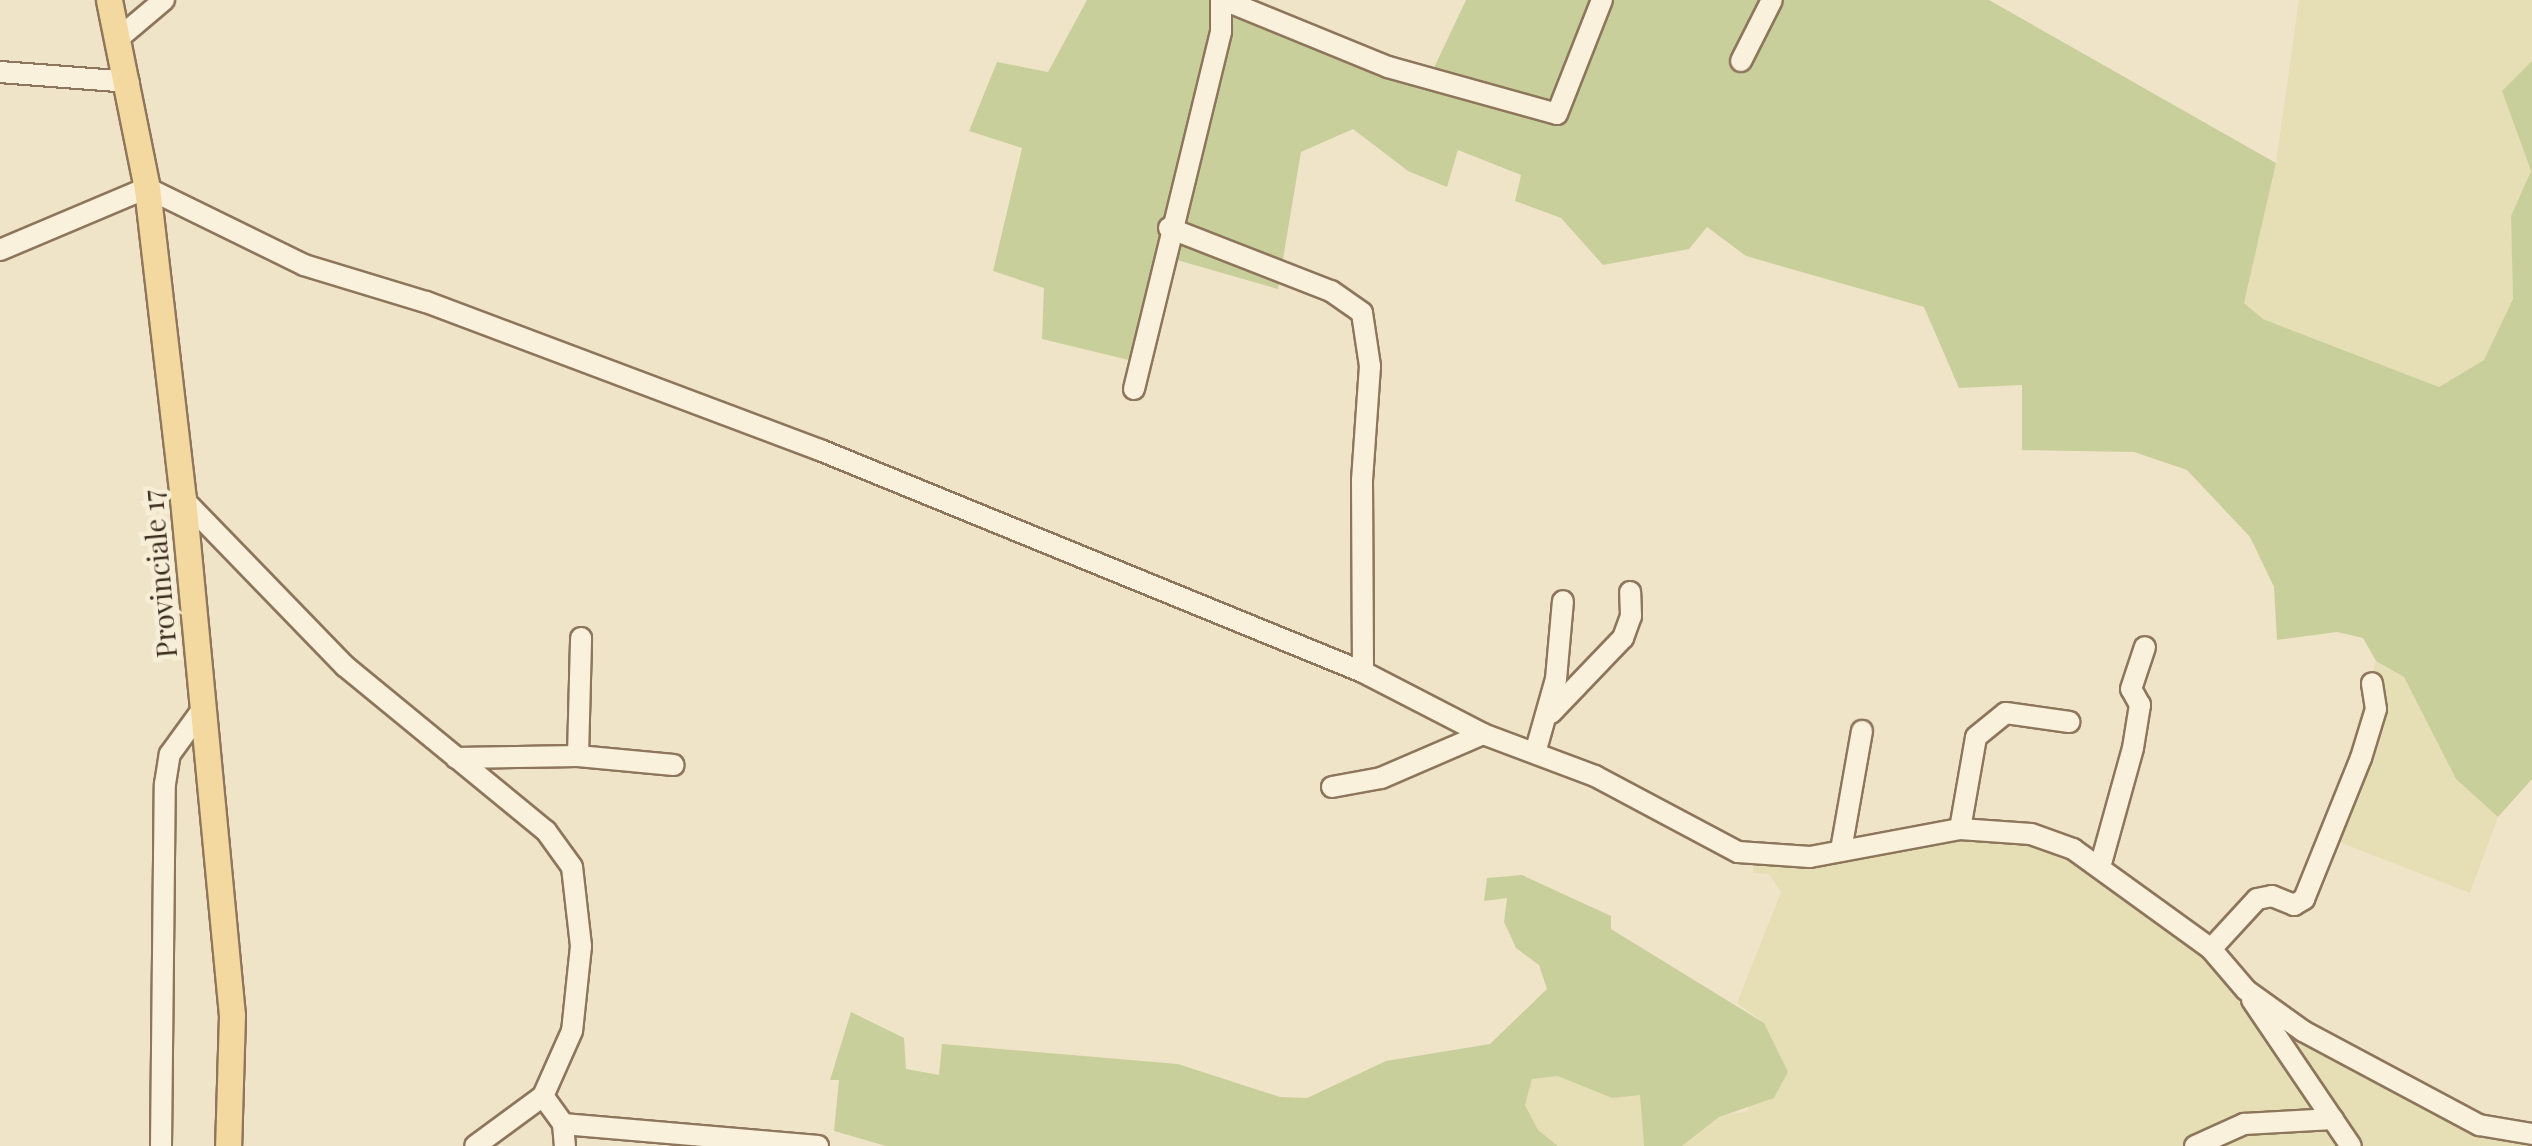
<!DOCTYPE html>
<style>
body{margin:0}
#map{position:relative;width:2532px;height:1146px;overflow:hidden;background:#f0e4c8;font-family:"Playfair Display",serif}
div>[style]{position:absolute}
.farmland>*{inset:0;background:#e6deb5}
.green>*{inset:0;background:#c9cf9b}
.roads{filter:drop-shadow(2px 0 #8d765c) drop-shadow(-2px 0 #8d765c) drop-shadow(0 2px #8d765c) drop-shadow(0 -2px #8d765c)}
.minor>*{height:20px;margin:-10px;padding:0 10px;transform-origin:10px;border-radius:10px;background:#faf1dc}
.major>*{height:25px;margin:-12.5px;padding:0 12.5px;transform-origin:12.5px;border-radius:12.5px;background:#f3d9a0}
span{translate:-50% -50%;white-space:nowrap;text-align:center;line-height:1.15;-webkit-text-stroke:9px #f7eed8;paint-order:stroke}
.street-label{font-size:28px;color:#3d2e20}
</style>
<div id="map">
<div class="farmland">
<div style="clip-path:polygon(2299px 0,2532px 0,2532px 61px,2502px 91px,2531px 171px,2511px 216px,2513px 299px,2484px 360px,2439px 387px,2263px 319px,2244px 303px,2276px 163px)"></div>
<div style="clip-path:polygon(2376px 661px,2404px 677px,2456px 779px,2498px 817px,2470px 893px,2324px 836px)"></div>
<div style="clip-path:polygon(1960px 820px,2074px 841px,2134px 879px,2308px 1026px,2482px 1115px,2532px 1125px,2532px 1146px,1682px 1146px,1719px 1116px,1748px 1111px,1764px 1023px,1737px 1003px,1781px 892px,1769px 874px,1753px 873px,1755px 852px,1809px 851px)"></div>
<div style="clip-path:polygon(1559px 1076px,1612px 1098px,1640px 1094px,1644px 1146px,1558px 1146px,1538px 1130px,1525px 1105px,1532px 1079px)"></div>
</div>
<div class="green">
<div style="clip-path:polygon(1087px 0,1238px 0,1432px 72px,1466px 0,1989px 0,2276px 163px,2244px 303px,2263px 319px,2439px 387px,2484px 360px,2513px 299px,2511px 216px,2531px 171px,2502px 91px,2532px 61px,2532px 779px,2498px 817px,2456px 779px,2404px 677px,2376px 661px,2363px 638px,2337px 632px,2277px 640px,2274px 587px,2250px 537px,2187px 470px,2134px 452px,2022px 450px,2022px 385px,1959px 388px,1924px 307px,1746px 256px,1707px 227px,1689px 249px,1603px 265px,1561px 218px,1515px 201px,1521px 175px,1458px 150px,1447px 187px,1408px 171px,1353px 129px,1301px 152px,1278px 289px,1156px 254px,1133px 361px,1042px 339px,1044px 288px,993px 271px,1022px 148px,969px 131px,997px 62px,1048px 72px)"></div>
<div style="clip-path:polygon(1522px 875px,1611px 916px,1611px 929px,1764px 1023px,1788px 1072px,1774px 1098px,1719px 1117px,1682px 1146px,1644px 1146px,1640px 1095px,1612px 1098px,1558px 1076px,1532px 1079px,1525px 1105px,1538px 1130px,1558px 1146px,886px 1146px,834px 1131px,839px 1080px,830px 1080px,851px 1012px,904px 1038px,906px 1069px,939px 1075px,942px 1044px,1178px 1064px,1280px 1097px,1307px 1098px,1386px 1061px,1490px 1044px,1547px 989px,1539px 965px,1516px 948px,1504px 922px,1507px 898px,1484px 901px,1487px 878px)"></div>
</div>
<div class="roads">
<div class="minor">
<div style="left:1224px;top:0;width:177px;rotate:22.2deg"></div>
<div style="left:1388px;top:67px;width:175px;rotate:15.5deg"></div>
<div style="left:1557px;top:114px;width:123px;rotate:-68.5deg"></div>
<div style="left:119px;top:38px;width:59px;rotate:-40.2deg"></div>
<div style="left:1741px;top:61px;width:68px;rotate:-63.1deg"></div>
<div style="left:0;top:72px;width:129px;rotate:4.4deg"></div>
<div style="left:1169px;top:228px;width:174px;rotate:21.3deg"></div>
<div style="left:1331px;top:291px;width:38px;rotate:35deg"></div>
<div style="left:1362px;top:313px;width:54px;rotate:81.4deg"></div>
<div style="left:1370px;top:366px;width:114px;rotate:94deg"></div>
<div style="left:1362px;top:480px;width:192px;rotate:89.7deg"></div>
<div style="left:0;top:250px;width:160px;rotate:-22.9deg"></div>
<div style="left:147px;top:188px;width:175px;rotate:26.1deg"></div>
<div style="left:304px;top:265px;width:127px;rotate:16.9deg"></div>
<div style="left:426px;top:302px;width:421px;rotate:20.6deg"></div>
<div style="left:820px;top:450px;width:587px;rotate:22.24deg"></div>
<div style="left:1363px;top:672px;width:135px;rotate:27.3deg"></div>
<div style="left:1483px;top:734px;width:120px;rotate:20.6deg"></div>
<div style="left:1595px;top:776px;width:162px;rotate:28deg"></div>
<div style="left:1738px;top:852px;width:72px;rotate:4deg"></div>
<div style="left:1810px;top:857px;width:153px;rotate:-10.6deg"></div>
<div style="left:1960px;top:829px;width:71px;rotate:4deg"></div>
<div style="left:2031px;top:834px;width:45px;rotate:19.7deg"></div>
<div style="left:2073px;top:849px;width:170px;rotate:35.9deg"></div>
<div style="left:2211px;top:949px;width:54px;rotate:49.5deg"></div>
<div style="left:2246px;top:990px;width:70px;rotate:35.7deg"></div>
<div style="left:2303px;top:1031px;width:200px;rotate:28.1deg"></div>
<div style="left:2479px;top:1125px;width:54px;rotate:9.6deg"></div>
<div style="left:1134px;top:389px;width:368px;rotate:-76.3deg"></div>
<div style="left:1221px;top:31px;width:31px;rotate:-90deg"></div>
<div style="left:183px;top:499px;width:233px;rotate:45.9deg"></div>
<div style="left:345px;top:666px;width:260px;rotate:39.4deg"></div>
<div style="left:546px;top:831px;width:44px;rotate:54.2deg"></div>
<div style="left:572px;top:867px;width:80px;rotate:83.5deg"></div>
<div style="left:581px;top:946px;width:85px;rotate:96deg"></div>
<div style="left:572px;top:1031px;width:71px;rotate:114deg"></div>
<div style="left:543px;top:1096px;width:84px;rotate:143.7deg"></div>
<div style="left:1551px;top:713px;width:104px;rotate:-46.2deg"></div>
<div style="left:1623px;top:638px;width:23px;rotate:-70deg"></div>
<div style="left:1631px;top:616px;width:24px;rotate:-92deg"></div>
<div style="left:1535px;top:753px;width:77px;rotate:-74.2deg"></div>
<div style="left:1556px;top:679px;width:78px;rotate:-84.9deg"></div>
<div style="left:578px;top:756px;width:118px;rotate:-88.5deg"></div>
<div style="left:456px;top:758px;width:122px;rotate:-0.9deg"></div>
<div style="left:578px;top:756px;width:96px;rotate:5.4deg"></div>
<div style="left:1332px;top:787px;width:50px;rotate:-10.4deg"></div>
<div style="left:1381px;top:778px;width:111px;rotate:-23.3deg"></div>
<div style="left:1960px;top:829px;width:93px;rotate:-80.1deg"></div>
<div style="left:1976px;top:737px;width:38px;rotate:-39deg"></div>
<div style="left:2006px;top:713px;width:64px;rotate:8.1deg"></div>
<div style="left:1841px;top:850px;width:121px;rotate:-80deg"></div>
<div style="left:2100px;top:867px;width:123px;rotate:-74.5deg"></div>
<div style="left:2133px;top:748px;width:44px;rotate:-80.8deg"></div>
<div style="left:2140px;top:705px;width:18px;rotate:-119deg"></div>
<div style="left:2131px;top:689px;width:44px;rotate:-71.6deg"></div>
<div style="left:2211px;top:949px;width:68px;rotate:-47.4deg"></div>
<div style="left:2257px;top:899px;width:15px;rotate:-11deg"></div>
<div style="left:2272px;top:896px;width:24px;rotate:22deg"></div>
<div style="left:2294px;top:905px;width:12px;rotate:-31deg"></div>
<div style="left:2304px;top:899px;width:152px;rotate:-68deg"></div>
<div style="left:2361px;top:758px;width:51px;rotate:-73deg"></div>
<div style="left:2376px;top:709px;width:26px;rotate:-99deg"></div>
<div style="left:2252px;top:1000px;width:176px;rotate:55.9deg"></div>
<div style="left:543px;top:1096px;width:34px;rotate:54deg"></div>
<div style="left:563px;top:1124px;width:22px;rotate:85deg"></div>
<div style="left:563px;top:1124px;width:256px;rotate:4.9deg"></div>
<div style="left:161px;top:1146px;width:362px;rotate:-89.4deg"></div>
<div style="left:165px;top:784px;width:30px;rotate:-81deg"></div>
<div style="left:170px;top:754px;width:54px;rotate:-54deg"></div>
<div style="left:2195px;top:1146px;width:54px;rotate:-24.2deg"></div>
<div style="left:2244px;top:1124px;width:89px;rotate:-3.2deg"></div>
</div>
<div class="major">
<div style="left:109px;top:0;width:192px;rotate:78.6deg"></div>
<div style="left:147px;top:188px;width:313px;rotate:83.4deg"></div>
<div style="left:183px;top:499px;width:518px;rotate:84.58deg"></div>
<div style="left:232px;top:1015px;width:131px;rotate:91.7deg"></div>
</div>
</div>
<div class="street-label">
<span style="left:159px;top:574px;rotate:-95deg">Provinciale 17</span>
</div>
</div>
